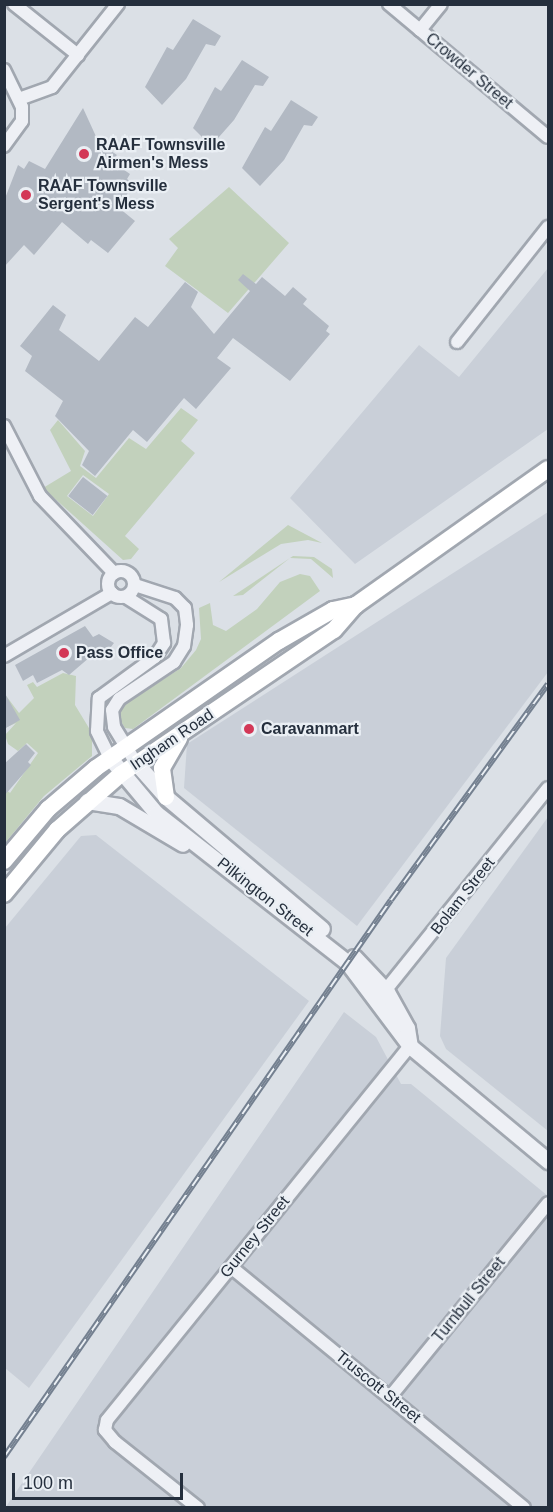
<!DOCTYPE html>
<style>
body{margin:0}
#map{position:relative;width:553px;height:1512px;overflow:hidden;background:#dbe0e6;font-family:Arial,sans-serif}
div>[style]{position:absolute}
.built>*{inset:0;background:#c9cfd8}
.green>*{inset:0;background:#c2d1bc}
.building>*{inset:0;background:#b2b9c3;transform-origin:0 0}
.roads{filter:drop-shadow(2px 0 #a1a7b0) drop-shadow(-2px 0 #a1a7b0) drop-shadow(0 2px #a1a7b0) drop-shadow(0 -2px #a1a7b0)}
.minor>*{height:12px;margin:-6px;padding:0 6px;transform-origin:6px;border-radius:6px;background:#eef0f5}
.minor>.ring{margin:-6px;padding:0;box-sizing:content-box;background:none;border:12px solid #eef0f5;border-radius:50%}
.tertiary>*{height:15px;margin:-7.5px;padding:0 7.5px;transform-origin:7.5px;border-radius:7.5px;background:#eef0f5}
.secondary>*{height:16px;margin:-8px;padding:0 8px;transform-origin:8px;border-radius:8px;background:#fff}
.rail>*{height:6px;margin-top:-3px;transform-origin:0;background:repeating-linear-gradient(90deg,#eaeff4 0 11px,#748090 0 22px);box-sizing:border-box;border-block:2px solid #748090}
.dots>*{width:16px;height:16px;translate:-50% -50%;box-sizing:border-box;border:3px solid #eaeff4;border-radius:50%}
span{translate:-50% -50%;white-space:nowrap;text-align:center;line-height:1.15;-webkit-text-stroke:4.5px #eaeff4;paint-order:stroke}
.street-label{font-size:16px;color:#252f3d}
.poi-label{font-size:16px;color:#252f3d;font-weight:700}
.left{translate:0 -50%;text-align:left}
.frame{position:absolute;inset:0;border:6px solid #252f3d;pointer-events:none}
.scale{position:absolute;left:12px;top:1473px;width:171px;height:27px;box-sizing:border-box;border:3px solid #252f3d;border-top:0;padding-left:8px;font-size:18px;line-height:21px;white-space:nowrap;color:#252f3d;-webkit-text-stroke:4px #eaeff4;paint-order:stroke}
</style>
<div id="map">
<div class="built">
<div style="clip-path:polygon(548px 268px,548px 429px,355px 564px,290px 498px,419px 345px,459px 377px)"></div>
<div style="clip-path:polygon(548px 512px,548px 672px,357px 926px,184px 788px,187px 744px)"></div>
<div style="clip-path:polygon(548px 817px,548px 1131px,446px 1049px,440px 1036px,446px 958px)"></div>
<div style="clip-path:polygon(96px 835px,309px 1001px,29px 1388px,5px 1368px,5px 928px,81px 836px)"></div>
<div style="clip-path:polygon(344px 1012px,376px 1037px,401px 1084px,411px 1084px,548px 1196px,548px 1507px,5px 1508px)"></div>
</div>
<div class="green">
<div style="clip-path:polygon(229px 187px,289px 243px,228px 313px,165px 266px,178px 248px,169px 239px)"></div>
<div style="clip-path:polygon(evenodd,181px 408px,198px 420px,181px 441px,195px 453px,125px 536px,139px 549px,131px 559px,123px 560px,43px 488px,71px 471px,50px 430px,58px 420px,85px 451px,80px 466px,96px 478px,129px 438px,146px 449px,181px 408px,83px 475px,109px 494px,93px 516px,67px 496px,83px 475px)"></div>
<div style="clip-path:polygon(288px 525px,322px 543px,308px 540px,281px 544px,219px 582px)"></div>
<div style="clip-path:polygon(293px 556px,314px 557px,332px 569px,333px 578px,311px 559px,290px 558px,243px 595px,233px 596px)"></div>
<div style="clip-path:polygon(300px 574px,310px 576px,320px 591px,133px 729px,125px 728px,118px 717px,123px 705px,181px 668px,196px 650px,201px 639px,199px 608px,210px 603px,213px 625px,226px 631px,257px 609px,280px 582px)"></div>
<div style="clip-path:polygon(63px 673px,76px 676px,75px 705px,92px 733px,92px 756px,44px 796px,5px 843px,5px 789px,10px 793px,38px 753px,27px 743px,18px 751px,8px 744px,5px 735px,16px 723px,5px 728px,4px 693px,19px 713px,34px 698px,27px 685px,33px 682px,37px 687px)"></div>
</div>
<div class="building">
<div style="clip-path:polygon(193px 19px,221px 36px,215px 46px,206px 44px,186px 79px,162px 105px,145px 87px,167px 47px,173px 50px)"></div>
<div style="clip-path:polygon(242px 60px,269px 77px,263px 86px,255px 85px,234px 120px,211px 146px,193px 128px,215px 87px,221px 91px)"></div>
<div style="clip-path:polygon(291px 100px,318px 117px,312px 126px,304px 125px,284px 160px,260px 186px,242px 168px,265px 127px,271px 131px)"></div>
<div style="clip-path:polygon(83px 108px,99px 143px,117px 155px,111px 161px,130px 174px,127px 179px,133px 184px,119px 208px,135px 221px,108px 253px,91px 240px,88px 244px,62px 222px,34px 255px,24px 245px,4px 267px,4px 201px,18px 165px,24px 169px,29px 161px,45px 169px)"></div>
<div style="clip-path:polygon(243px 274px,256px 284px,262px 277px,285px 296px,293px 287px,307px 299px,303px 304px,329px 326px,326px 331px,330px 334px,290px 381px,233px 338px,217px 358px,231px 368px,196px 409px,184px 398px,147px 442px,133px 430px,95px 476px,82px 465px,89px 451px,55px 416px,63px 401px,25px 371px,32px 356px,20px 346px,53px 305px,66px 315px,59px 330px,99px 361px,135px 317px,148px 327px,185px 282px,198px 292px,191px 307px,214px 334px,250px 291px,238px 280px)"></div>
<div style="left:83px;top:477px;width:31px;height:24px;rotate:38deg"></div>
<div style="clip-path:polygon(85px 626px,93px 637px,99px 634px,114px 643px,104px 656px,97px 651px,69px 675px,62px 670px,37px 683px,33px 675px,23px 681px,15px 665px)"></div>
<div style="clip-path:polygon(4px 692px,20px 720px,4px 729px)"></div>
<div style="clip-path:polygon(26px 744px,35px 753px,28px 762px,31px 765px,4px 796px,4px 764px)"></div>
</div>
<div class="roads">
<div class="minor">
<div style="left:14px;top:4px;width:82px;rotate:38.6deg"></div>
<div style="left:389px;top:4px;width:207px;rotate:39.9deg"></div>
<div style="left:420px;top:30px;width:33px;rotate:-51deg"></div>
<div style="left:4px;top:70px;width:41px;rotate:64.1deg"></div>
<div style="left:22px;top:107px;width:14px;rotate:90deg"></div>
<div style="left:22px;top:121px;width:31px;rotate:126deg"></div>
<div style="left:19px;top:99px;width:35px;rotate:-20deg"></div>
<div style="left:52px;top:87px;width:106px;rotate:-51.5deg"></div>
<div style="left:457px;top:342px;width:147px;rotate:-51.6deg"></div>
<div style="left:4px;top:426px;width:79px;rotate:62.8deg"></div>
<div style="left:40px;top:496px;width:107px;rotate:46.1deg"></div>
<div class="ring" style="left:108px;top:571px;width:14px;height:14px"></div>
<div style="left:135px;top:585px;width:42px;rotate:18deg"></div>
<div style="left:175px;top:598px;width:14px;rotate:45deg"></div>
<div style="left:185px;top:608px;width:17px;rotate:83deg"></div>
<div style="left:187px;top:625px;width:21px;rotate:98deg"></div>
<div style="left:184px;top:646px;width:19px;rotate:122deg"></div>
<div style="left:174px;top:662px;width:66px;rotate:146.1deg"></div>
<div style="left:119px;top:699px;width:13px;rotate:122deg"></div>
<div style="left:112px;top:710px;width:17px;rotate:83deg"></div>
<div style="left:114px;top:727px;width:42px;rotate:58.6deg"></div>
<div style="left:4px;top:656px;width:125px;rotate:-30.3deg"></div>
<div style="left:110px;top:758px;width:30px;rotate:-116deg"></div>
<div style="left:97px;top:731px;width:33px;rotate:-87deg"></div>
<div style="left:99px;top:698px;width:69px;rotate:-36.2deg"></div>
<div style="left:155px;top:657px;width:17px;rotate:-57deg"></div>
<div style="left:164px;top:643px;width:24px;rotate:-97deg"></div>
<div style="left:161px;top:619px;width:41px;rotate:-147.8deg"></div>
<div style="left:380px;top:997px;width:268px;rotate:-51.2deg"></div>
<div style="left:231px;top:1267px;width:379px;rotate:39.4deg"></div>
<div style="left:390px;top:1397px;width:250px;rotate:-50.8deg"></div>
<div style="left:198px;top:1508px;width:106px;rotate:-141.5deg"></div>
<div style="left:115px;top:1442px;width:16px;rotate:-130deg"></div>
<div style="left:105px;top:1430px;width:10px;rotate:-79deg"></div>
<div style="left:107px;top:1420px;width:481px;rotate:-51deg"></div>
</div>
<div class="tertiary">
<div style="left:110px;top:758px;width:72px;rotate:50.1deg"></div>
<div style="left:156px;top:813px;width:242px;rotate:38deg"></div>
<div style="left:347px;top:962px;width:105px;rotate:53.1deg"></div>
<div style="left:410px;top:1046px;width:180px;rotate:39.8deg"></div>
<div style="left:136px;top:763px;width:45px;rotate:48.6deg"></div>
<div style="left:166px;top:797px;width:204px;rotate:40.2deg"></div>
<div style="left:87px;top:801px;width:32px;rotate:9deg"></div>
<div style="left:119px;top:806px;width:74px;rotate:30.7deg"></div>
<div style="left:354px;top:957px;width:48px;rotate:46.7deg"></div>
<div style="left:387px;top:992px;width:41px;rotate:60.9deg"></div>
<div style="left:407px;top:1028px;width:18px;rotate:81deg"></div>
</div>
<div class="secondary">
<div style="left:166px;top:797px;width:29px;rotate:-98deg"></div>
<div style="left:162px;top:768px;width:34px;rotate:-60deg"></div>
<div style="left:4px;top:861px;width:68px;rotate:-49.8deg"></div>
<div style="left:48px;top:809px;width:63px;rotate:-40.5deg"></div>
<div style="left:96px;top:768px;width:223px;rotate:-34.8deg"></div>
<div style="left:279px;top:641px;width:62px;rotate:-29.9deg"></div>
<div style="left:333px;top:610px;width:24px;rotate:-12deg"></div>
<div style="left:4px;top:894px;width:83px;rotate:-50.4deg"></div>
<div style="left:57px;top:830px;width:85px;rotate:-41.2deg"></div>
<div style="left:121px;top:774px;width:257px;rotate:-34.1deg"></div>
<div style="left:334px;top:630px;width:33px;rotate:-49deg"></div>
<div style="left:356px;top:605px;width:235px;rotate:-35.3deg"></div>
</div>
</div>
<div class="rail">
<div style="left:4px;top:1457px;width:678px;rotate:-55.21deg"></div>
<div style="left:391px;top:900px;width:267px;rotate:-54deg"></div>
</div>
<div class="dots">
<div style="left:84px;top:154px;background:#d33857"></div>
<div style="left:26px;top:195px;background:#d33857"></div>
<div style="left:64px;top:653px;background:#d33857"></div>
<div style="left:249px;top:729px;background:#d33857"></div>
</div>
<div class="street-label">
<span style="left:469px;top:71px;rotate:40deg">Crowder Street</span>
<span style="left:172px;top:740px;rotate:-34deg">Ingham Road</span>
<span style="left:463px;top:896px;rotate:-52deg">Bolam Street</span>
<span style="left:265px;top:897px;rotate:38deg">Pilkington Street</span>
<span style="left:255px;top:1237px;rotate:-51deg">Gurney Street</span>
<span style="left:469px;top:1300px;rotate:-51deg">Turnbull Street</span>
<span style="left:378px;top:1387px;rotate:39deg">Truscott Street</span>
</div>
<div class="poi-label">
<span class="left" style="left:96px;top:154px">RAAF Townsville<br>Airmen's Mess</span>
<span class="left" style="left:38px;top:195px">RAAF Townsville<br>Sergent's Mess</span>
<span class="left" style="left:76px;top:653px">Pass Office</span>
<span class="left" style="left:261px;top:729px">Caravanmart</span>
</div>
<div class="frame"></div>
<div class="scale">100 m</div>
</div>
